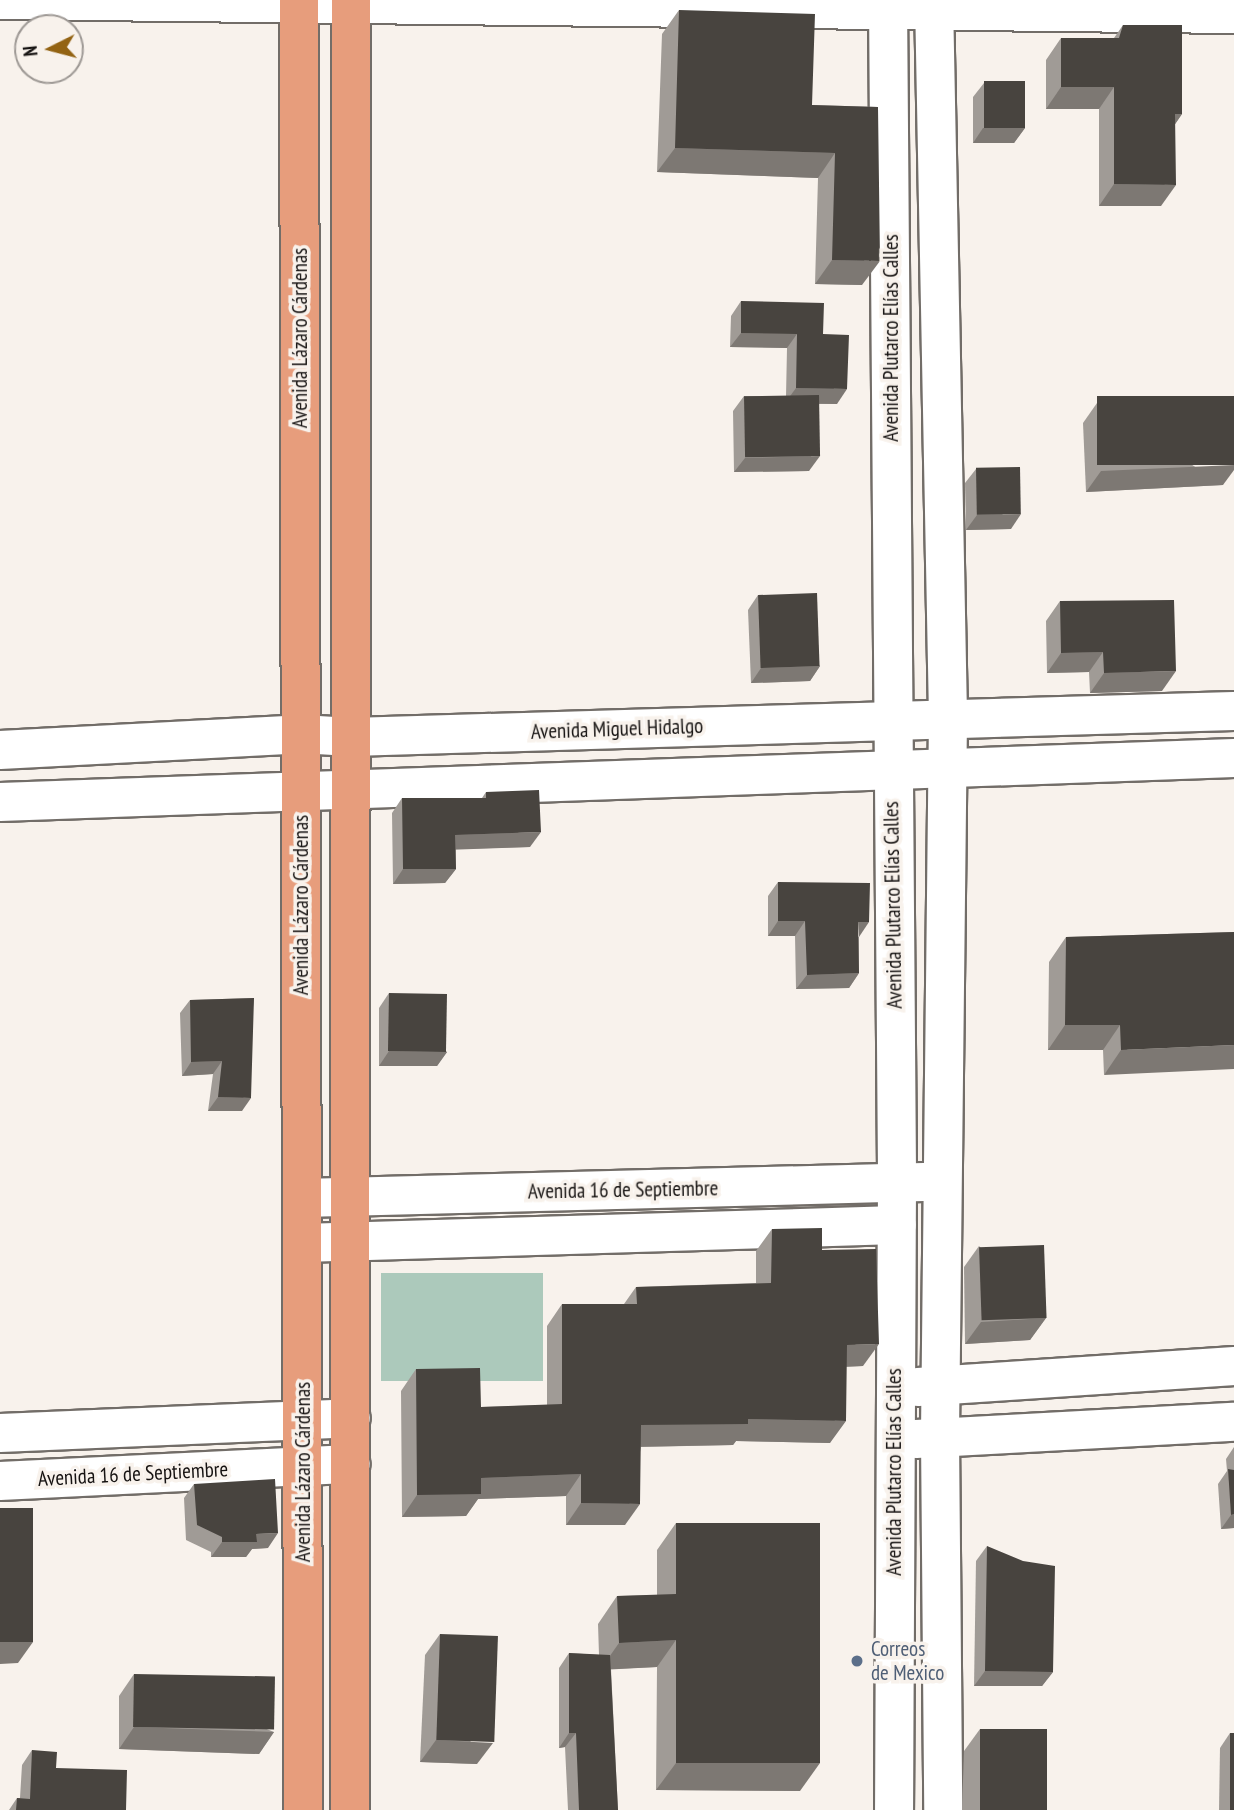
<!DOCTYPE html>
<meta charset="utf-8">
<style>
body{margin:0}
#map{position:relative;width:1234px;height:1810px;overflow:hidden;background:#f8f2ec;font-family:"PT Sans Narrow",sans-serif}
div>[style]{position:absolute}
.green>*{inset:0;background:#acc9bb;transform-origin:0 0}
.roads{filter:drop-shadow(2px 0 #726d68) drop-shadow(-2px 0 #726d68) drop-shadow(0 2px #726d68) drop-shadow(0 -2px #726d68)}
.minor>*{height:38px;margin:-19px;padding:0 19px;transform-origin:19px;border-radius:19px;background:#fff}
.major>*{height:38px;margin:-19px;padding:0 19px;transform-origin:19px;border-radius:19px;background:#e79d7c}
.wall>*{inset:0;background:#a09b96}
.shaded-wall>*{inset:0;background:#7d7873}
.building>*{inset:0;background:#48443f;transform-origin:0 0}
.dots>*{width:19px;height:19px;translate:-50% -50%;box-sizing:border-box;border:4px solid #f8f2ec;border-radius:50%}
span{translate:-50% -50%;white-space:nowrap;text-align:center;line-height:1.15;-webkit-text-stroke:7px #f8f2ec;paint-order:stroke}
.street-label{font-size:21px;color:#161312}
.service-label{font-size:21px;color:#4e5e75}
.left{translate:0 -50%;text-align:left}
.north{position:absolute;left:14px;top:14px;width:70px;height:70px;box-sizing:border-box;background:#f8f2ec;border:2px solid #9e9995;border-radius:50%;rotate:264deg;font-size:19px;font-weight:700;line-height:28px;text-align:center;color:#161312}
.north::after{content:'';display:block;margin:auto;width:24px;height:32px;background:#936313;clip-path:polygon(50% 0,100% 100%,50% 72%,0 100%)}
</style>
<div id="map">
<div class="green">
<div style="left:381px;top:1273px;width:162px;height:108px"></div>
</div>
<div class="roads">
<div class="minor">
<div style="left:0;top:0;width:1234px;rotate:0.65deg"></div>
<div style="left:888px;top:0;width:1183px;rotate:89.56deg"></div>
<div style="left:897px;top:1183px;width:627px;rotate:90.27deg"></div>
<div style="left:934px;top:0;width:717px;rotate:88.88deg"></div>
<div style="left:948px;top:717px;width:719px;rotate:90.64deg"></div>
<div style="left:940px;top:1436px;width:374px;rotate:89.5deg"></div>
<div style="left:0;top:750px;width:301px;rotate:-3deg"></div>
<div style="left:301px;top:734px;width:50px;rotate:3.4deg"></div>
<div style="left:351px;top:737px;width:883px;rotate:-1.69deg"></div>
<div style="left:0;top:802px;width:1235px;rotate:-2.04deg"></div>
<div style="left:302px;top:1198px;width:622px;rotate:-1.47deg"></div>
<div style="left:302px;top:1243px;width:595px;rotate:-1.73deg"></div>
<div style="left:918px;top:1387px;width:317px;rotate:-3.8deg"></div>
<div style="left:0;top:1433px;width:351px;rotate:-2.4deg"></div>
<div style="left:916px;top:1439px;width:318px;rotate:-3.1deg"></div>
<div style="left:0;top:1481px;width:351px;rotate:-2.8deg"></div>
</div>
<div class="major">
<div style="left:299px;top:0;width:1810px;rotate:89.87deg"></div>
<div style="left:350px;top:1810px;width:1810px;rotate:-89.97deg"></div>
</div>
</div>
<div class="wall">
<div style="clip-path:polygon(679px 10px,812px 105px,878px 107px,862px 285px,815px 284px,818px 178px,657px 172px,662px 34px)"></div>
<div style="clip-path:polygon(1123px 25px,1182px 114px,1175px 124px,1161px 206px,1099px 206px,1099px 109px,1046px 109px,1046px 60px,1061px 38px,1114px 38px)"></div>
<div style="clip-path:polygon(984px 83px,1025px 128px,1014px 143px,973px 143px,973px 97px)"></div>
<div style="clip-path:polygon(741px 301px,823px 334px,837px 404px,819px 404px,809px 471px,734px 472px,733px 411px,744px 396px,786px 396px,787px 348px,730px 347px,731px 316px)"></div>
<div style="clip-path:polygon(1097px 403px,1223px 485px,1086px 492px,1083px 423px)"></div>
<div style="clip-path:polygon(976px 469px,1011px 529px,966px 530px,965px 483px)"></div>
<div style="clip-path:polygon(758px 595px,820px 666px,810px 681px,751px 683px,748px 610px)"></div>
<div style="clip-path:polygon(1060px 601px,1162px 691px,1090px 693px,1089px 672px,1047px 673px,1046px 621px)"></div>
<div style="clip-path:polygon(486px 792px,530px 847px,456px 849px,456px 869px,445px 883px,393px 884px,392px 813px,402px 798px,482px 798px)"></div>
<div style="clip-path:polygon(778px 882px,859px 937px,859px 973px,849px 988px,796px 989px,795px 936px,768px 936px,768px 896px)"></div>
<div style="clip-path:polygon(1234px 932px,1104px 1075px,1103px 1050px,1048px 1050px,1049px 962px,1066px 937px)"></div>
<div style="clip-path:polygon(389px 993px,447px 1052px,437px 1066px,379px 1066px,379px 1008px)"></div>
<div style="clip-path:polygon(254px 998px,242px 1111px,208px 1111px,213px 1074px,182px 1076px,180px 1013px,190px 1000px)"></div>
<div style="clip-path:polygon(772px 1229px,822px 1250px,863px 1366px,846px 1367px,830px 1443px,736px 1441px,733px 1445px,641px 1447px,625px 1525px,566px 1525px,566px 1496px,478px 1499px,466px 1516px,402px 1517px,401px 1391px,416px 1369px,481px 1407px,547px 1405px,547px 1326px,562px 1304px,624px 1304px,636px 1287px,756px 1283px,756px 1251px)"></div>
<div style="clip-path:polygon(979px 1246px,1046px 1318px,1030px 1340px,965px 1344px,964px 1267px)"></div>
<div style="clip-path:polygon(1234px 1447px,1234px 1528px,1221px 1529px,1218px 1484px,1227px 1471px,1226px 1459px)"></div>
<div style="clip-path:polygon(194px 1484px,268px 1548px,252px 1549px,246px 1557px,211px 1557px,211px 1552px,186px 1540px,184px 1498px)"></div>
<div style="clip-path:polygon(676px 1523px,800px 1791px,656px 1790px,657px 1667px,611px 1669px,618px 1810px,568px 1810px,565px 1747px,559px 1748px,559px 1668px,569px 1653px,599px 1655px,598px 1624px,617px 1596px,657px 1595px,657px 1550px)"></div>
<div style="clip-path:polygon(987px 1546px,1053px 1672px,1042px 1686px,974px 1686px,976px 1561px)"></div>
<div style="clip-path:polygon(440px 1634px,477px 1764px,420px 1762px,425px 1655px)"></div>
<div style="clip-path:polygon(134px 1674px,274px 1732px,259px 1754px,119px 1749px,119px 1696px)"></div>
<div style="clip-path:polygon(980px 1729px,1046px 1810px,962px 1810px,964px 1751px)"></div>
<div style="clip-path:polygon(1230px 1733px,1234px 1810px,1219px 1810px,1220px 1748px)"></div>
<div style="clip-path:polygon(32px 1750px,56px 1768px,126px 1810px,9px 1810px,17px 1798px,20px 1798px,22px 1765px)"></div>
</div>
<div class="shaded-wall">
<div style="clip-path:polygon(1061px 87px,1114px 87px,1099px 109px,1046px 109px)"></div>
<div style="clip-path:polygon(1175px 114px,1182px 114px,1167px 136px)"></div>
<div style="clip-path:polygon(983px 128px,1025px 128px,1014px 143px,973px 143px)"></div>
<div style="clip-path:polygon(675px 148px,835px 153px,818px 178px,657px 172px)"></div>
<div style="clip-path:polygon(1114px 184px,1176px 185px,1161px 206px,1099px 206px)"></div>
<div style="clip-path:polygon(832px 260px,880px 261px,862px 285px,815px 284px)"></div>
<div style="clip-path:polygon(741px 333px,797px 334px,787px 348px,730px 347px)"></div>
<div style="clip-path:polygon(796px 388px,847px 389px,837px 404px,785px 403px)"></div>
<div style="clip-path:polygon(820px 456px,809px 471px,734px 472px,745px 458px)"></div>
<div style="clip-path:polygon(1234px 465px,1234px 470px,1223px 485px,1086px 492px,1101px 471px)"></div>
<div style="clip-path:polygon(1021px 514px,1011px 529px,966px 530px,977px 515px)"></div>
<div style="clip-path:polygon(1103px 652px,1089px 672px,1047px 673px,1061px 653px)"></div>
<div style="clip-path:polygon(820px 666px,810px 681px,751px 683px,761px 668px)"></div>
<div style="clip-path:polygon(1176px 671px,1162px 691px,1090px 693px,1104px 673px)"></div>
<div style="clip-path:polygon(541px 832px,530px 847px,445px 850px,455px 835px)"></div>
<div style="clip-path:polygon(403px 869px,456px 869px,445px 883px,393px 884px)"></div>
<div style="clip-path:polygon(778px 921px,805px 921px,795px 936px,768px 936px)"></div>
<div style="clip-path:polygon(858px 922px,869px 922px,859px 937px)"></div>
<div style="clip-path:polygon(859px 973px,849px 988px,796px 989px,807px 975px)"></div>
<div style="clip-path:polygon(1065px 1025px,1120px 1025px,1103px 1050px,1048px 1050px)"></div>
<div style="clip-path:polygon(1234px 1045px,1234px 1069px,1104px 1075px,1121px 1050px)"></div>
<div style="clip-path:polygon(389px 1051px,447px 1052px,437px 1066px,379px 1066px)"></div>
<div style="clip-path:polygon(222px 1061px,213px 1074px,182px 1076px,191px 1062px)"></div>
<div style="clip-path:polygon(218px 1097px,251px 1098px,242px 1111px,208px 1111px)"></div>
<div style="clip-path:polygon(1046px 1318px,1030px 1340px,965px 1344px,981px 1322px)"></div>
<div style="clip-path:polygon(879px 1344px,863px 1366px,831px 1367px,847px 1345px)"></div>
<div style="clip-path:polygon(748px 1419px,846px 1421px,830px 1443px,736px 1441px,733px 1445px,625px 1447px,641px 1425px)"></div>
<div style="clip-path:polygon(581px 1474px,566px 1496px,478px 1499px,466px 1516px,402px 1517px,417px 1495px,481px 1478px)"></div>
<div style="clip-path:polygon(581px 1503px,640px 1504px,625px 1525px,566px 1525px)"></div>
<div style="clip-path:polygon(1234px 1514px,1234px 1528px,1221px 1529px,1231px 1515px)"></div>
<div style="clip-path:polygon(278px 1533px,268px 1548px,252px 1549px,246px 1557px,211px 1557px,222px 1542px,256px 1534px)"></div>
<div style="clip-path:polygon(676px 1640px,657px 1667px,600px 1670px,619px 1643px)"></div>
<div style="clip-path:polygon(0 1642px,33px 1642px,18px 1663px,0 1664px)"></div>
<div style="clip-path:polygon(985px 1671px,1053px 1672px,1042px 1686px,974px 1686px)"></div>
<div style="clip-path:polygon(134px 1727px,274px 1732px,259px 1754px,119px 1749px)"></div>
<div style="clip-path:polygon(569px 1733px,576px 1733px,565px 1747px,559px 1748px)"></div>
<div style="clip-path:polygon(436px 1740px,493px 1743px,477px 1764px,420px 1762px)"></div>
<div style="clip-path:polygon(676px 1763px,820px 1763px,800px 1791px,656px 1790px)"></div>
</div>
<div class="building">
<div style="clip-path:polygon(679px 10px,815px 14px,812px 105px,878px 107px,880px 261px,832px 260px,835px 153px,675px 148px)"></div>
<div style="clip-path:polygon(1123px 25px,1182px 25px,1182px 114px,1175px 114px,1176px 185px,1114px 184px,1114px 87px,1061px 87px,1061px 38px,1119px 38px)"></div>
<div style="left:1025px;top:81px;width:47px;height:41px;rotate:90deg"></div>
<div style="clip-path:polygon(741px 301px,824px 303px,823px 334px,849px 335px,847px 389px,796px 388px,797px 334px,741px 333px)"></div>
<div style="left:819px;top:395px;width:61px;height:75px;rotate:89deg"></div>
<div style="left:1234px;top:396px;width:69px;height:137px;rotate:90deg"></div>
<div style="left:1020px;top:467px;width:47px;height:44px;rotate:89deg"></div>
<div style="left:817px;top:593px;width:73px;height:59px;rotate:88deg"></div>
<div style="clip-path:polygon(1174px 600px,1176px 671px,1104px 673px,1103px 652px,1061px 653px,1060px 601px)"></div>
<div style="clip-path:polygon(539px 790px,541px 832px,455px 835px,456px 869px,403px 869px,402px 798px,486px 798px,486px 792px)"></div>
<div style="clip-path:polygon(778px 882px,870px 883px,869px 922px,858px 922px,859px 973px,807px 975px,805px 921px,778px 921px)"></div>
<div style="clip-path:polygon(1234px 932px,1234px 1045px,1121px 1050px,1120px 1025px,1065px 1025px,1066px 937px)"></div>
<div style="left:389px;top:993px;width:58px;height:58px;rotate:1deg"></div>
<div style="clip-path:polygon(254px 998px,251px 1098px,218px 1097px,222px 1061px,191px 1062px,190px 1000px)"></div>
<div style="clip-path:polygon(822px 1228px,822px 1250px,876px 1249px,879px 1344px,847px 1345px,846px 1421px,748px 1419px,748px 1424px,641px 1425px,640px 1504px,581px 1503px,581px 1474px,481px 1478px,481px 1494px,417px 1495px,416px 1369px,480px 1368px,481px 1407px,562px 1404px,562px 1304px,637px 1304px,636px 1287px,771px 1283px,772px 1229px)"></div>
<div style="left:1044px;top:1245px;width:73px;height:65px;rotate:88deg"></div>
<div style="clip-path:polygon(1228px 1469px,1234px 1470px,1234px 1514px,1231px 1515px)"></div>
<div style="clip-path:polygon(275px 1479px,278px 1533px,256px 1534px,257px 1542px,222px 1542px,222px 1537px,197px 1525px,194px 1484px)"></div>
<div style="left:0;top:1508px;width:33px;height:134px"></div>
<div style="clip-path:polygon(676px 1523px,820px 1523px,820px 1763px,676px 1763px,676px 1640px,619px 1643px,617px 1596px,676px 1594px)"></div>
<div style="clip-path:polygon(987px 1546px,1023px 1561px,1055px 1566px,1053px 1672px,985px 1671px)"></div>
<div style="left:440px;top:1634px;width:58px;height:106px;rotate:2deg"></div>
<div style="clip-path:polygon(569px 1653px,610px 1655px,618px 1810px,579px 1810px,576px 1733px,569px 1733px)"></div>
<div style="left:134px;top:1674px;width:141px;height:53px;rotate:1deg"></div>
<div style="left:980px;top:1729px;width:67px;height:81px"></div>
<div style="left:1230px;top:1733px;width:4px;height:77px"></div>
<div style="clip-path:polygon(32px 1750px,57px 1752px,56px 1768px,127px 1770px,126px 1810px,16px 1810px,17px 1798px,30px 1799px)"></div>
</div>
<div class="dots">
<div style="left:857px;top:1661px;background:#5c6f8a"></div>
</div>
<div class="street-label">
<span style="left:300px;top:338px;rotate:-90deg">Avenida Lázaro Cárdenas</span>
<span style="left:891px;top:338px;rotate:-90deg">Avenida Plutarco Elías Calles</span>
<span style="left:617px;top:729px;rotate:-2deg">Avenida Miguel Hidalgo</span>
<span style="left:301px;top:905px;rotate:-90deg">Avenida Lázaro Cárdenas</span>
<span style="left:893px;top:905px;rotate:-91deg">Avenida Plutarco Elías Calles</span>
<span style="left:623px;top:1190px;rotate:-1deg">Avenida 16 de Septiembre</span>
<span style="left:303px;top:1472px;rotate:-90deg">Avenida Lázaro Cárdenas</span>
<span style="left:894px;top:1472px;rotate:-90deg">Avenida Plutarco Elías Calles</span>
<span style="left:133px;top:1474px;rotate:-3deg">Avenida 16 de Septiembre</span>
</div>
<div class="service-label">
<span class="left" style="left:871px;top:1661px">Correos<br>de Mexico</span>
</div>
<div class="north">N</div>
</div>
